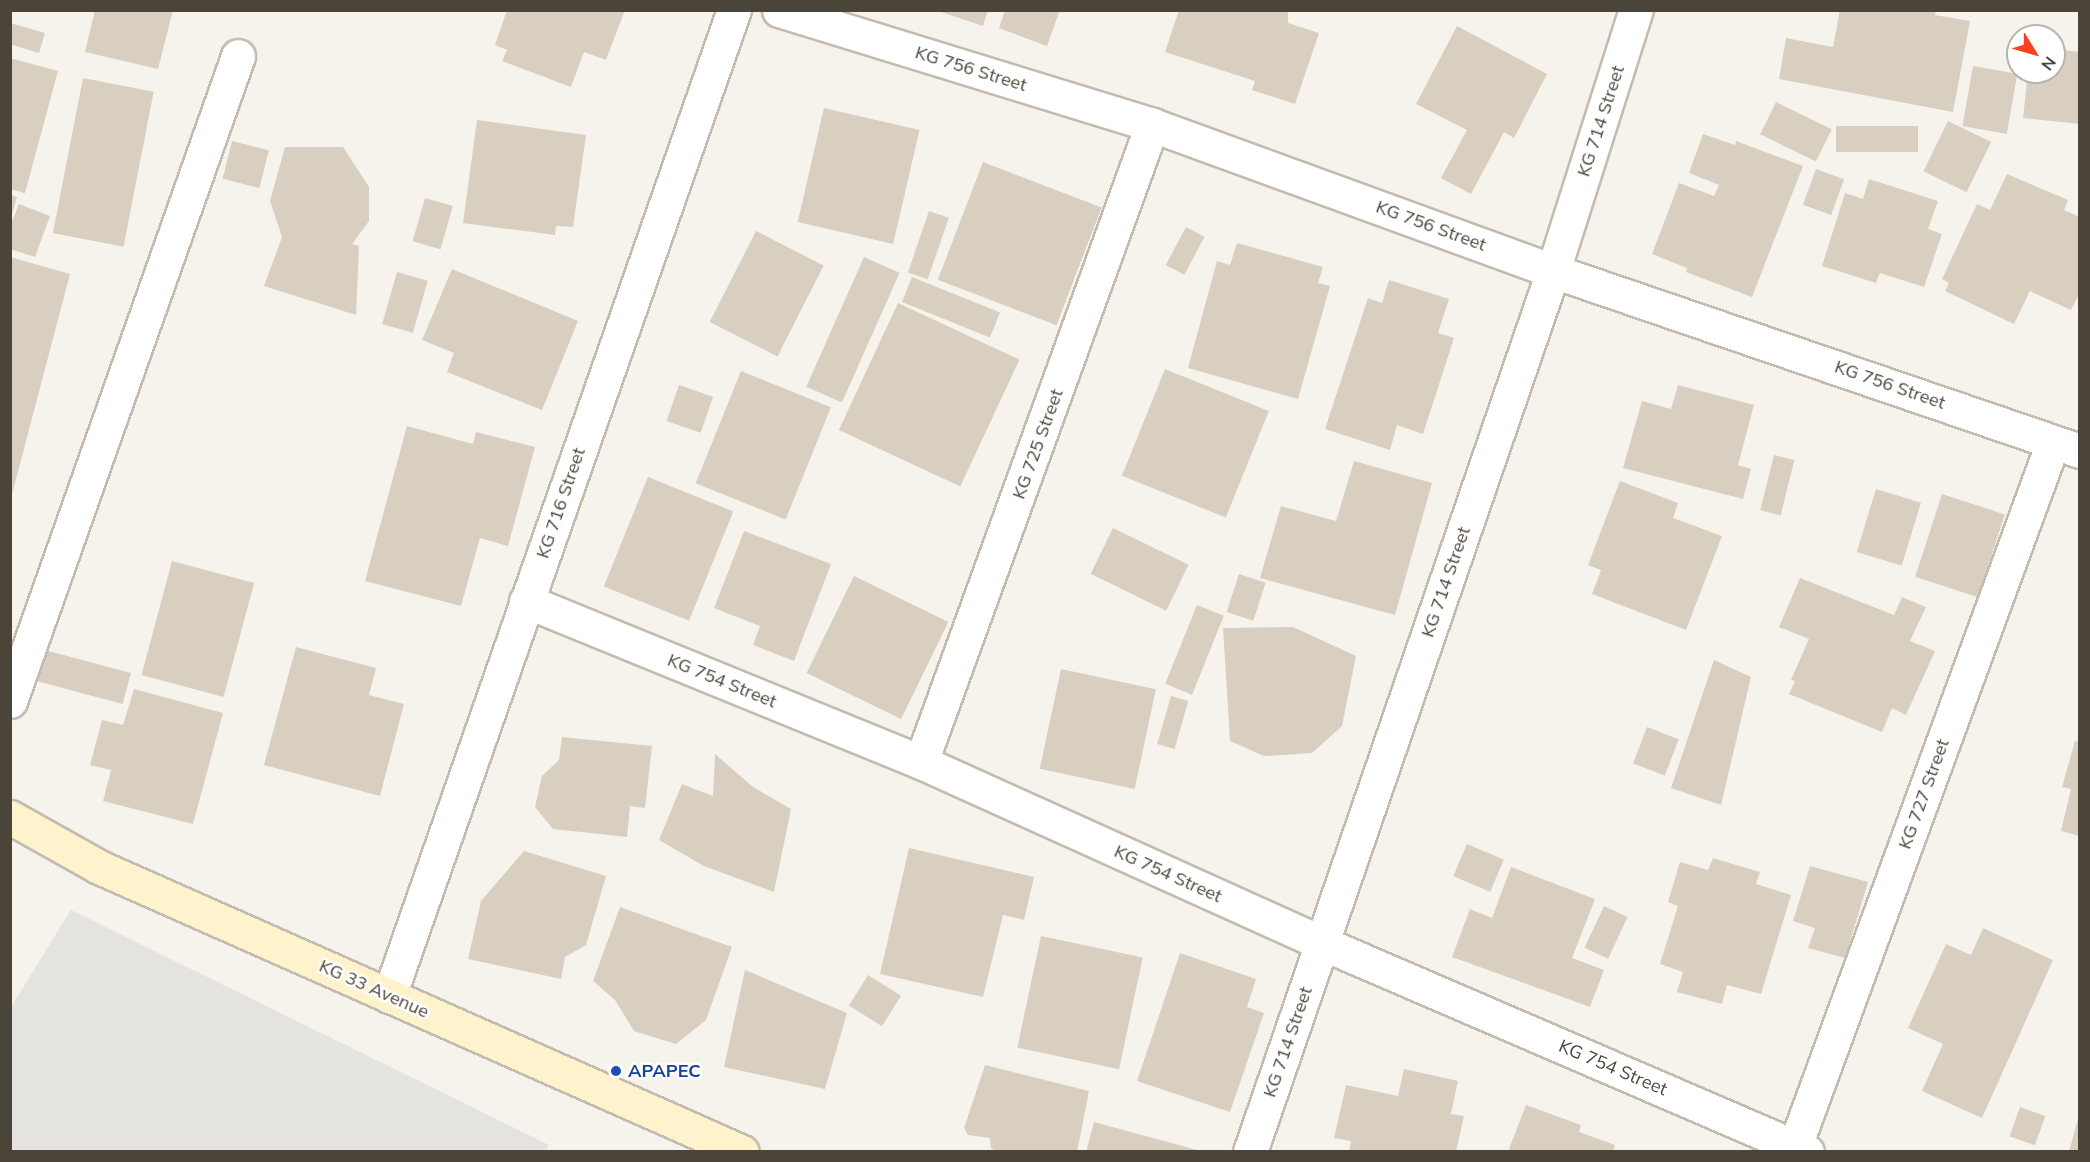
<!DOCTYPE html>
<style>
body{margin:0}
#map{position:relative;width:2090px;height:1162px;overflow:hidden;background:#f6f3ec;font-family:Mulish,sans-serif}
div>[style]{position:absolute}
.parking>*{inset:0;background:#e5e3e0}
.building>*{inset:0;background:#d8cfc1;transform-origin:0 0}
.roads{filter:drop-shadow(2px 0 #c2bbae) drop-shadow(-2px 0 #c2bbae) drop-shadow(0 2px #c2bbae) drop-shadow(0 -2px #c2bbae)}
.street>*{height:33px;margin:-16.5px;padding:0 16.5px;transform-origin:16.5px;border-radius:16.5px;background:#fff}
.secondary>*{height:33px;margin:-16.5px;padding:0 16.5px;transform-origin:16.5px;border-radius:16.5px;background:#fff3cd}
.dots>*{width:16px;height:16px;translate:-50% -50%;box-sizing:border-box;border:3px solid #fff;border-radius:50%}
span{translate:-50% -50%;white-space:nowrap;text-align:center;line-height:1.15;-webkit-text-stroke:4.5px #fff;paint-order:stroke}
.street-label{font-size:18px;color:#4b4439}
.transit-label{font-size:18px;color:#164399;font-weight:700}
.left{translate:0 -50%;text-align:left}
.frame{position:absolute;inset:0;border:12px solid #4b4439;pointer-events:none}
.north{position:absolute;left:2006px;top:24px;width:60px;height:60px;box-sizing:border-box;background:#fff;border:2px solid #b7b4b0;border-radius:50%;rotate:127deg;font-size:16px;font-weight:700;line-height:24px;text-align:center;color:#4b4439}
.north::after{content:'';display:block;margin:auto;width:21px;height:27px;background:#fc3f1d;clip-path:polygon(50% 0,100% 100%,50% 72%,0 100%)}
</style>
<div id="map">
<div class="parking">
<div style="clip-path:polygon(71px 910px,549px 1145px,545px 1152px,11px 1151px,11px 1007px)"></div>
</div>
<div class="building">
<div style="clip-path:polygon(95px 10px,173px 10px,158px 69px,85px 52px)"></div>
<div style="clip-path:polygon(507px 10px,625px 10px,606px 60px,584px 52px,571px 87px,502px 61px,507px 50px,495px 45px)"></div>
<div style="clip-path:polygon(935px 10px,988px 10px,983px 26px)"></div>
<div style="clip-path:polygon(1005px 10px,1060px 10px,1047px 46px,999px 28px)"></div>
<div style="clip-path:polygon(1179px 10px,1288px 10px,1288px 23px,1319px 33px,1295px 104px,1252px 90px,1255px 81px,1165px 52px)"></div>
<div style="clip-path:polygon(1840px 10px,1936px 10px,1935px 15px,1970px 21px,1953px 112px,1779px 79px,1786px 38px,1833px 47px)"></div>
<div style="clip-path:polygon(10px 23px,45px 33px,39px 53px,10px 44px)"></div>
<div style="clip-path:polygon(1457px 26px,1547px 74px,1514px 138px,1504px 132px,1471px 194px,1441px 178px,1467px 130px,1416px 104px)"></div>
<div style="clip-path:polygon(2054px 49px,2080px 52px,2080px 124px,2023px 118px,2028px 72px,2054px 72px)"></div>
<div style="clip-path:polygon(10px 58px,58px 71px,25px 193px,10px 189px)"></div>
<div style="left:1973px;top:66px;width:45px;height:61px;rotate:10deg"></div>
<div style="left:83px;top:78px;width:72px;height:158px;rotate:11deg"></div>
<div style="left:1776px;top:102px;width:62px;height:36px;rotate:26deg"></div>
<div style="left:824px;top:108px;width:98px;height:117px;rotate:13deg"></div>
<div style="clip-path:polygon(477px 120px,586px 135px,573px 227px,556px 226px,555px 235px,463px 223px)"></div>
<div style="left:1948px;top:121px;width:48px;height:56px;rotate:26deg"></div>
<div style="left:1836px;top:126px;width:82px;height:26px"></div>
<div style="clip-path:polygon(1703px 134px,1735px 145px,1736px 141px,1803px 166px,1752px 297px,1686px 272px,1687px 268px,1652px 254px,1679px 183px,1714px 196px,1719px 185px,1689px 173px)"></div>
<div style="left:232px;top:141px;width:38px;height:39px;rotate:14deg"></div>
<div style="clip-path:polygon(285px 147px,343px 147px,369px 187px,369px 221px,352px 244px,359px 246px,356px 315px,264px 286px,282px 237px,270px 201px)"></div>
<div style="left:983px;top:162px;width:127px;height:126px;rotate:21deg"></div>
<div style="left:1816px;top:169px;width:30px;height:38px;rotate:20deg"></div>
<div style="clip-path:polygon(2007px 174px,2068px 200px,2064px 210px,2080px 217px,2080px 292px,2071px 310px,2030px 291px,2014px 324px,1945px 291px,1949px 283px,1942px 279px,1977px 204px,1990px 210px)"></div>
<div style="clip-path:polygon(1869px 179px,1938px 201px,1928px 229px,1942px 234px,1924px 287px,1880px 273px,1876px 283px,1822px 266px,1845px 193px,1863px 199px)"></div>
<div style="clip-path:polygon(10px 195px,17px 197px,11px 218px,10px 218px)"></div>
<div style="left:425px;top:198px;width:29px;height:45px;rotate:16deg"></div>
<div style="clip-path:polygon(19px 204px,50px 216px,35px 257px,10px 249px,10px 226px)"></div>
<div style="left:929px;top:211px;width:21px;height:65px;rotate:19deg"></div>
<div style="left:1186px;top:227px;width:21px;height:43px;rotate:28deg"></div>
<div style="left:756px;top:231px;width:76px;height:102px;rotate:27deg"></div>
<div style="clip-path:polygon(1237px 243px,1323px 267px,1318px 283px,1330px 286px,1298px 399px,1188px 368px,1217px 261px,1230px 265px)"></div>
<div style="clip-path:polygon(10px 257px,70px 274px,11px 498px,10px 498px)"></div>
<div style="left:864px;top:257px;width:39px;height:142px;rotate:24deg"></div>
<div style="clip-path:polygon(452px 269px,578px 321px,542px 410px,447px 372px,454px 353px,422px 340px)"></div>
<div style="left:397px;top:272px;width:32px;height:54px;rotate:16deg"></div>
<div style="left:912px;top:277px;width:95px;height:27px;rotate:22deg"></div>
<div style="clip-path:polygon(1389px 280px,1449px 299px,1438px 333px,1454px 338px,1423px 434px,1397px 425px,1390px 450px,1325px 429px,1368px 298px,1382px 303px)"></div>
<div style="left:898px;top:303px;width:134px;height:140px;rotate:25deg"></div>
<div style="left:1165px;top:369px;width:112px;height:115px;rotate:22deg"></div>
<div style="left:741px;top:371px;width:97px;height:121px;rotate:22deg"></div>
<div style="left:679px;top:385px;width:36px;height:38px;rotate:19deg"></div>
<div style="clip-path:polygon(1678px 385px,1754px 405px,1738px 465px,1751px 469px,1743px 499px,1623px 468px,1642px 401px,1671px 409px)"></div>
<div style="clip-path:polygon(407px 426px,473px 444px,476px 432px,535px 447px,508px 546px,480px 538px,461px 606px,365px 581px)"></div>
<div style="left:1774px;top:455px;width:21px;height:57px;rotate:14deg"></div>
<div style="clip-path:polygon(1354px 461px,1432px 483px,1395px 615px,1260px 578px,1281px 506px,1336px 521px)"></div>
<div style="left:648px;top:477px;width:92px;height:118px;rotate:22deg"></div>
<div style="clip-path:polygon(1620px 481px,1678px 503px,1673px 518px,1722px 536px,1686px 630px,1592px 594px,1601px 570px,1588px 565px)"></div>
<div style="left:1876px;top:489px;width:47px;height:66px;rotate:17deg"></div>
<div style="left:1942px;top:494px;width:66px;height:87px;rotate:18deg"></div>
<div style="left:1113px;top:528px;width:84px;height:51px;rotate:26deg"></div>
<div style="clip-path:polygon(744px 531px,831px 564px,794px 661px,753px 645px,760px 626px,714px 608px)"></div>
<div style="left:172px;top:561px;width:85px;height:118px;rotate:15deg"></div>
<div style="left:1239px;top:574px;width:28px;height:40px;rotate:18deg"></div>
<div style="left:854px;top:576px;width:105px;height:108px;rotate:26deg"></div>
<div style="clip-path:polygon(1800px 578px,1894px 615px,1902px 597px,1926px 607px,1910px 641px,1935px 651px,1906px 715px,1892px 708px,1882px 732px,1789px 694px,1795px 681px,1791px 680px,1809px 639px,1779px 627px)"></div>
<div style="left:1197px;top:605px;width:29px;height:85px;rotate:22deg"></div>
<div style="clip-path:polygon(1293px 627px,1356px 656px,1342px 726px,1312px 753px,1264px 756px,1230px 741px,1223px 628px)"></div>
<div style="clip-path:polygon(296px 647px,376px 668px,369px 695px,404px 704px,380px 796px,264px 765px)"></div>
<div style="left:41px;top:649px;width:93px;height:32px;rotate:15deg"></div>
<div style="clip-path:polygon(1714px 660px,1751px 677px,1721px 805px,1671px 788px)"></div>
<div style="left:1061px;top:669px;width:97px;height:102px;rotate:12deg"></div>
<div style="clip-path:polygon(134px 689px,223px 713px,193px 824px,103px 801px,111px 770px,90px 765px,102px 720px,123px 725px)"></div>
<div style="left:1171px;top:696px;width:18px;height:50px;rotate:16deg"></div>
<div style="left:1647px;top:727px;width:34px;height:39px;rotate:21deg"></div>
<div style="clip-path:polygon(562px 737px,652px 746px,645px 808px,630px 806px,627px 837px,553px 829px,535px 807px,542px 776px,559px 760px)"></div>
<div style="clip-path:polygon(2075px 741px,2080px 742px,2080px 836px,2061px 831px,2071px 789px,2062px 787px)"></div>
<div style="clip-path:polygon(715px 754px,753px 787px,791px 809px,774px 892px,704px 866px,659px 840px,682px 784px,713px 796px)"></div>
<div style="left:1467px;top:844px;width:40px;height:35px;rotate:23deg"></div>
<div style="clip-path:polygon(909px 848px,1034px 877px,1024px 920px,1003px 915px,983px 997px,880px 974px)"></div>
<div style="clip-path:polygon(524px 851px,606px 876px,586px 945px,565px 957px,561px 979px,468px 959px,481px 901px)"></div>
<div style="clip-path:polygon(1713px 858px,1760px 872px,1756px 884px,1791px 895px,1761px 994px,1727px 985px,1722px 1004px,1677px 992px,1683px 972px,1660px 964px,1678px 906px,1668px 902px,1680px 862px,1708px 870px)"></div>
<div style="clip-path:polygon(1810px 866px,1868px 882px,1845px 958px,1808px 948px,1815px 928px,1793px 921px)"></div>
<div style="clip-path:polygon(1511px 867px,1595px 899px,1572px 958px,1604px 970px,1590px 1007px,1452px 957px,1470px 909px,1492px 918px)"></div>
<div style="left:1604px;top:906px;width:26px;height:46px;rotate:25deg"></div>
<div style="clip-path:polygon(620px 907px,732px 947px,706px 1020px,676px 1044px,634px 1031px,615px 1000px,593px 981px)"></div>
<div style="clip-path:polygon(1983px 928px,2053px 960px,1982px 1118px,1922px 1091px,1943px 1044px,1908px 1028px,1946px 944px,1971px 955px)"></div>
<div style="left:1041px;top:936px;width:104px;height:114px;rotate:12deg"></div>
<div style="clip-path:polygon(1180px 953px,1256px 979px,1247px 1007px,1264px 1013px,1230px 1112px,1137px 1081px)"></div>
<div style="clip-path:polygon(745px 970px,847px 1013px,825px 1089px,724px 1067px)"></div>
<div style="left:868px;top:975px;width:39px;height:36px;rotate:32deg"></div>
<div style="clip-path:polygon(985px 1065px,1089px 1091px,1077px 1152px,997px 1152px,991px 1148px,990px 1138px,968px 1135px,964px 1128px)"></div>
<div style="clip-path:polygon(1404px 1069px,1458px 1081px,1451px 1114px,1464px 1116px,1456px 1152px,1349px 1152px,1351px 1141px,1334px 1138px,1346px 1085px,1398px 1096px)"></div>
<div style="clip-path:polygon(1526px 1105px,1581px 1125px,1579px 1132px,1615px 1145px,1613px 1152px,1512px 1152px,1509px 1149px)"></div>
<div style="left:2020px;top:1107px;width:27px;height:31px;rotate:20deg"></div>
<div style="clip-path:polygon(2079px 1115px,2080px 1152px,2069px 1152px)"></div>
<div style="clip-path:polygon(1094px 1122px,1201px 1151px,1201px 1152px,1086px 1152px)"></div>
</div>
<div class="roads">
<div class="street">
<div style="left:779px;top:10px;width:390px;rotate:17.1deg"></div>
<div style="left:1152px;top:125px;width:427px;rotate:20deg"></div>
<div style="left:1553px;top:271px;width:557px;rotate:18.86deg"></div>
<div style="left:526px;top:601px;width:427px;rotate:22.2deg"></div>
<div style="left:921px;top:762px;width:440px;rotate:24.3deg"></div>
<div style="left:1322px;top:943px;width:528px;rotate:23.31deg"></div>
<div style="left:10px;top:701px;width:684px;rotate:-70.53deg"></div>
<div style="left:921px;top:762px;width:678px;rotate:-70.07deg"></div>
<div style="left:389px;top:996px;width:1045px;rotate:-70.72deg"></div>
<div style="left:1795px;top:1146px;width:750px;rotate:-69.87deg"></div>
<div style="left:1250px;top:1152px;width:932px;rotate:-71.02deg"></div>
<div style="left:1553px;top:271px;width:274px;rotate:-72.4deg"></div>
</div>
<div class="secondary">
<div style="left:10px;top:817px;width:102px;rotate:29.3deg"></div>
<div style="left:99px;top:867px;width:703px;rotate:23.9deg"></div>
</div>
</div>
<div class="dots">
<div style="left:616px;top:1071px;background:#1a4fb4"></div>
</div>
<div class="street-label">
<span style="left:971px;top:69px;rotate:17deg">KG 756 Street</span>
<span style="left:1601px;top:121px;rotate:-72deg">KG 714 Street</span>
<span style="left:1431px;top:226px;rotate:20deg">KG 756 Street</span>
<span style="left:1890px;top:385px;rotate:19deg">KG 756 Street</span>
<span style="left:1038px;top:444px;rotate:-70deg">KG 725 Street</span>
<span style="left:561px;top:503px;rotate:-71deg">KG 716 Street</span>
<span style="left:1446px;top:582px;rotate:-71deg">KG 714 Street</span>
<span style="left:722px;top:681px;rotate:22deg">KG 754 Street</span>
<span style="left:1924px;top:794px;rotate:-70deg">KG 727 Street</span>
<span style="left:1168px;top:874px;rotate:24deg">KG 754 Street</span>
<span style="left:374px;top:989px;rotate:24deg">KG 33 Avenue</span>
<span style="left:1288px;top:1042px;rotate:-71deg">KG 714 Street</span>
<span style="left:1613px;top:1068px;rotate:23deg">KG 754 Street</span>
</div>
<div class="transit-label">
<span class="left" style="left:628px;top:1071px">APAPEC</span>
</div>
<div class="frame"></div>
<div class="north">N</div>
</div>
